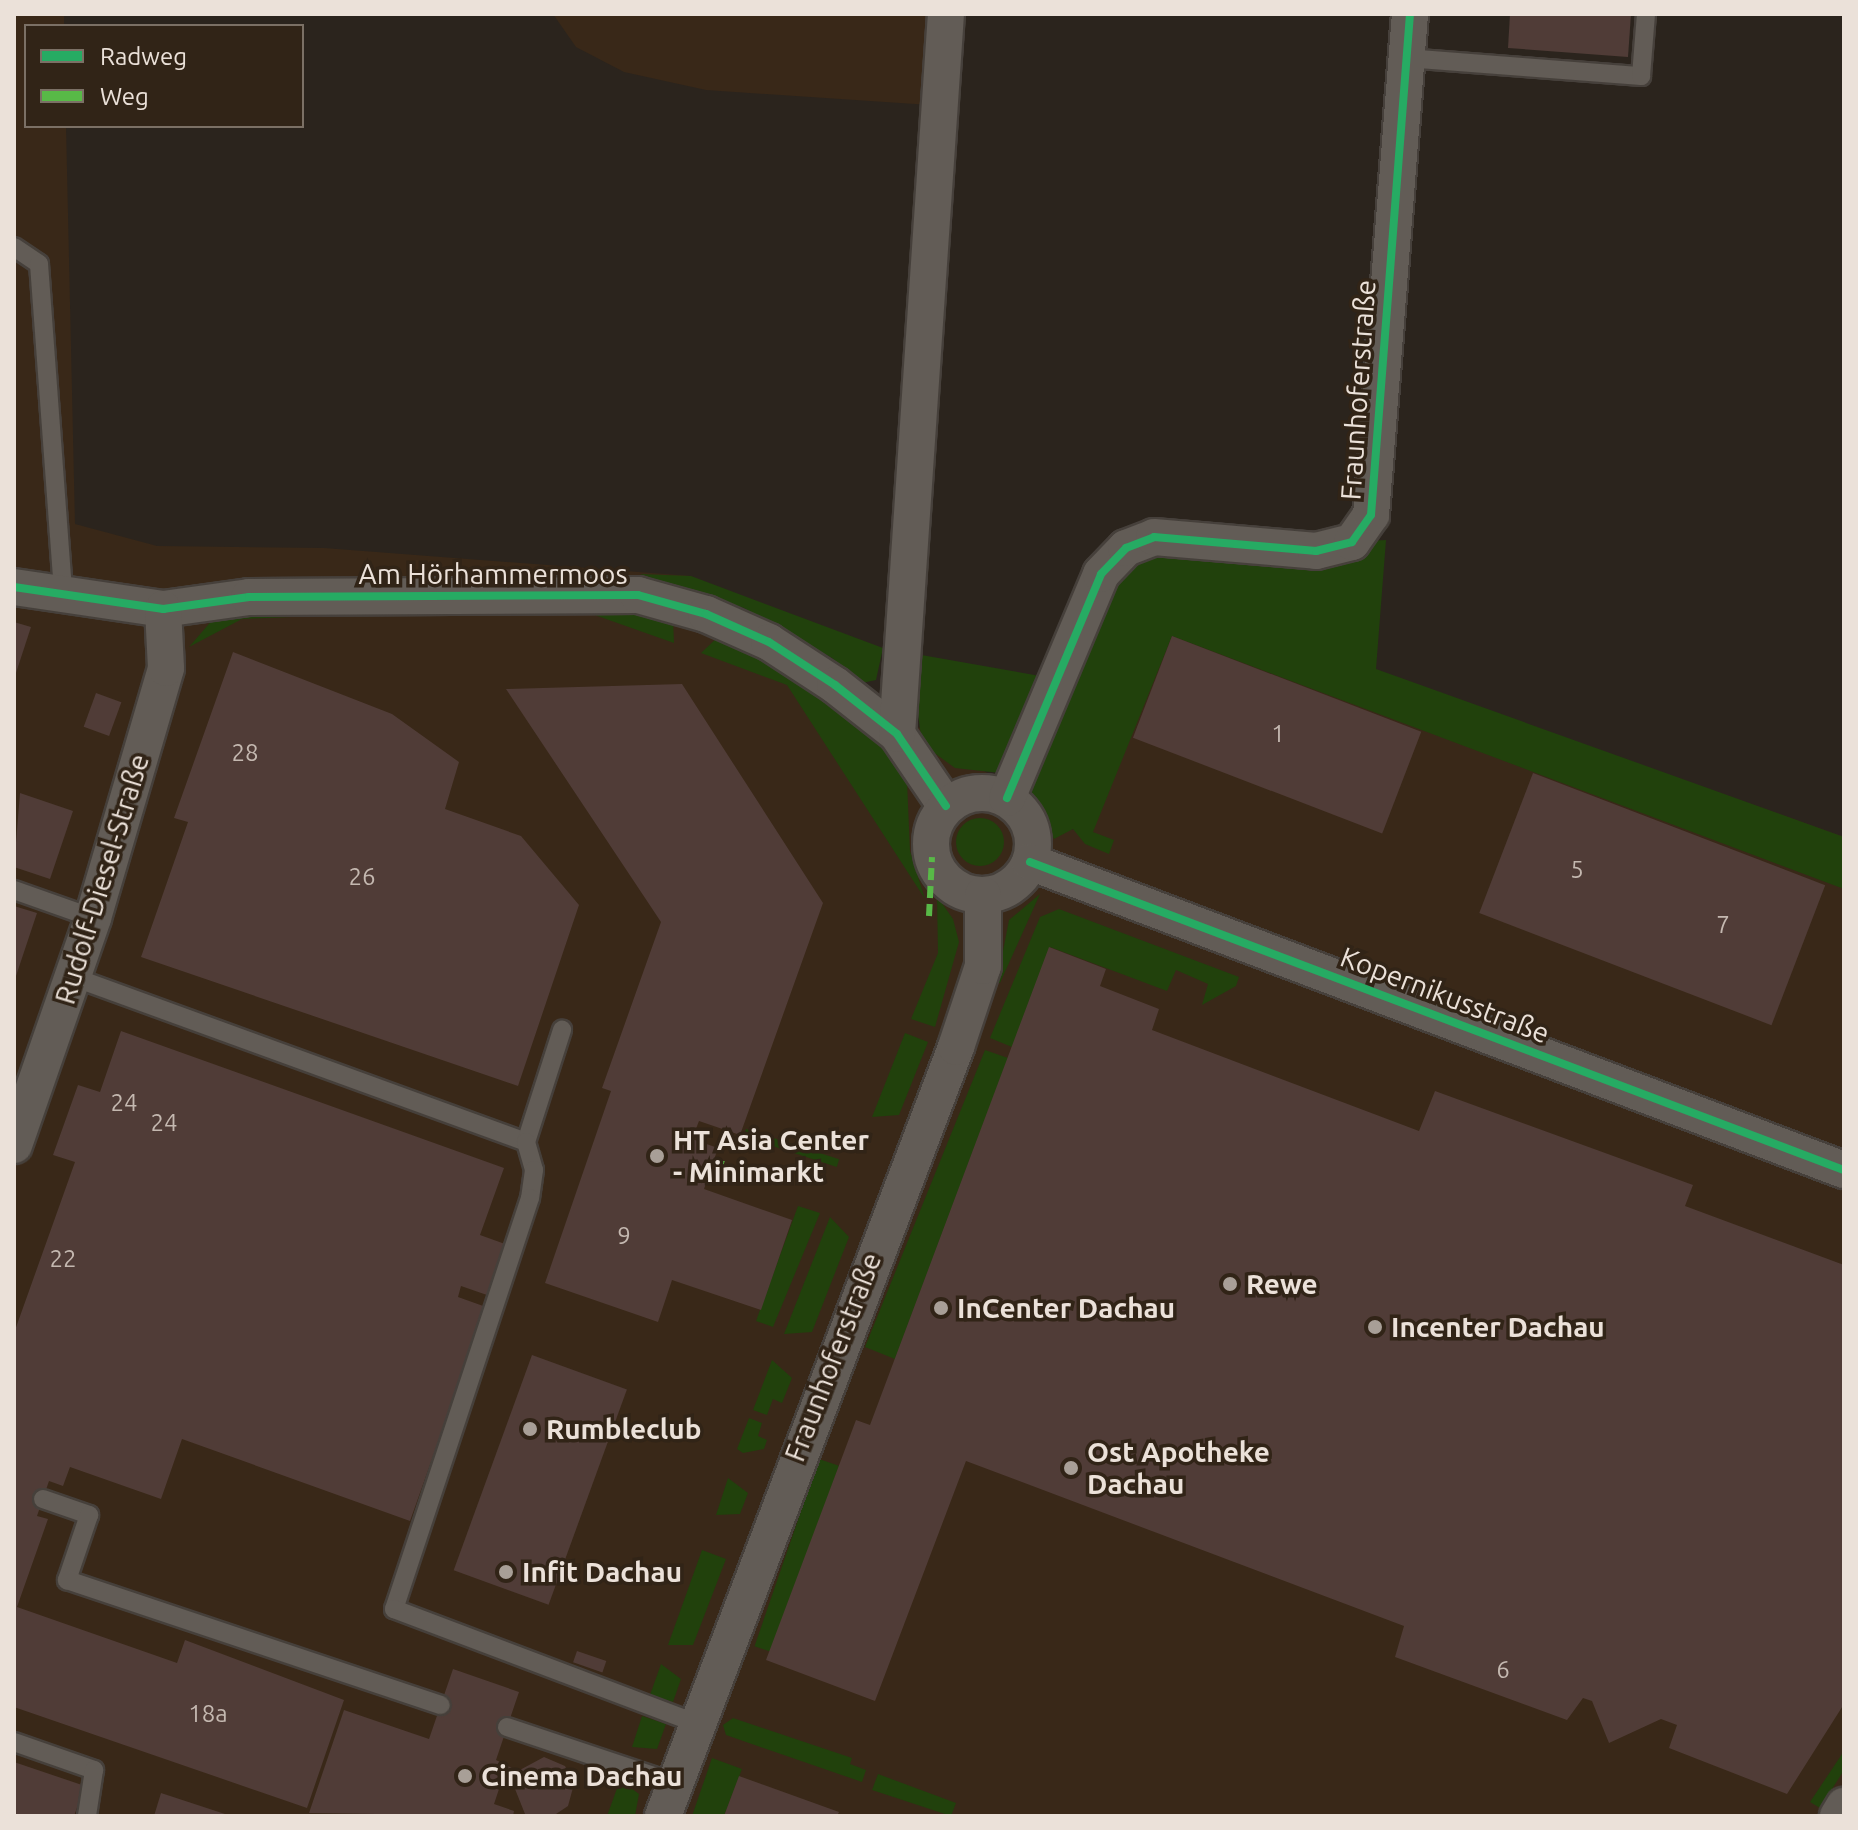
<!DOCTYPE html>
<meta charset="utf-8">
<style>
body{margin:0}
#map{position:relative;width:1858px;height:1830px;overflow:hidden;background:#2b241d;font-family:Ubuntu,sans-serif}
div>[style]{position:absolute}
.built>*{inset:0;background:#392818}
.green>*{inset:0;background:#21410c;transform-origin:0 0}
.round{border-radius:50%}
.building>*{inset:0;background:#503c37;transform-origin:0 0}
.roads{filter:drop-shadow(2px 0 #46403b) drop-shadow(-2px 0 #46403b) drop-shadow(0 2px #46403b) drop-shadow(0 -2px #46403b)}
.lane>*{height:18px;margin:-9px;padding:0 9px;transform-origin:9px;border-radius:9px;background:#625c56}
.street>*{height:36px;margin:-18px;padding:0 18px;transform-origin:18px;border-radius:18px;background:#625c56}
.street>.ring{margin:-18px;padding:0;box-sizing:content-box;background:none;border:36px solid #625c56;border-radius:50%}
.quiet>*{height:6px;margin-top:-3px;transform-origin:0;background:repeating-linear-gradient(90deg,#58b947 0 12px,transparent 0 18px)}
.cycleway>*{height:8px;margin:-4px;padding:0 4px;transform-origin:4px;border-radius:4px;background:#26ab63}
.dots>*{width:22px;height:22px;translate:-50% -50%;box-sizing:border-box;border:4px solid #312417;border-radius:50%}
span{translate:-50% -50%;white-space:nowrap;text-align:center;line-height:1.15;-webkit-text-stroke:7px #312417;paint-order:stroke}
.number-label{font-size:24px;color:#c4b8b0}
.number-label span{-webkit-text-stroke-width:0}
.street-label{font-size:28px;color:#ebe1d9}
.poi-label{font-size:28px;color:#ebe1d9;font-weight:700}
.left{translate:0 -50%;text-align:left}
.frame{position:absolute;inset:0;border:16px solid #ebe1d9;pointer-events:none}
.legend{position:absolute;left:24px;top:24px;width:280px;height:104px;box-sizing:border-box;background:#312417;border:2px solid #7b7065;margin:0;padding:10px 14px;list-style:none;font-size:24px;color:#ebe1d9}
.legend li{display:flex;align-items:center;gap:16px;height:40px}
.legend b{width:40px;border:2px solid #7b7065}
</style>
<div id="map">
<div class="built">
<div style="clip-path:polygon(14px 14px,64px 14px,64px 26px,26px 26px,26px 126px,66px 126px,75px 524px,157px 546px,324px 548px,691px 576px,1073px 830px,1164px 596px,1844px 837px,1844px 1816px,14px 1816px)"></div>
<div style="clip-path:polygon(553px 14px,951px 14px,945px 106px,706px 90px,624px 72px,576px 47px)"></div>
</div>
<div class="green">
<div style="clip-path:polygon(1386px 540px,1376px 669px,1844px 837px,1844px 889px,1172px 636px,1093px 832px,1114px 840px,1109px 854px,1085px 844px,1073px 829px,1054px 839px,1031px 794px,1031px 772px,1110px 581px,1141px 553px)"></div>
<div style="clip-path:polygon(640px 574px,691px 576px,883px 648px,876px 680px,862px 683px,832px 658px,744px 608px)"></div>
<div style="clip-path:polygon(589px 603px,673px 619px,674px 643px,589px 613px,377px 615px,385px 607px)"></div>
<div style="clip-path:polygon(321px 608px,316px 616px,242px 619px,189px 647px,214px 618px)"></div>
<div style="clip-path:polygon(720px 635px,767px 658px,888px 751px,907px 781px,910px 851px,925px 899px,787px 685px,701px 653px)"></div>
<div style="clip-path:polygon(910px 653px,1046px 677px,1000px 773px,955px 768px,922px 744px)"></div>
<div class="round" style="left:956px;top:818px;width:48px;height:48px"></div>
<div style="clip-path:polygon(1040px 894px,1000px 983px,997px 982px,1009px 920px)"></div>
<div style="clip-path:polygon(937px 896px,953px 919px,959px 942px,935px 1027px,911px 1019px,938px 953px)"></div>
<div style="clip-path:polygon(1059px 909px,1239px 977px,1236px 986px,1202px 1005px,1208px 984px,1176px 970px,1167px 991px,1050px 947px,1012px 1047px,990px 1038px,1040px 917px)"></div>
<div style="clip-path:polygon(905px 1033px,928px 1042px,899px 1115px,872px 1117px)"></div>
<div style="clip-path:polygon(985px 1050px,1008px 1058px,895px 1359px,865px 1347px)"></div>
<div style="left:746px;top:1129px;width:98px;height:8px;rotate:18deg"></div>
<div style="clip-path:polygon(798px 1206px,820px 1213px,773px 1327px,756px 1321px)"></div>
<div style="clip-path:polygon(830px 1217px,849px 1237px,812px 1332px,784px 1334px)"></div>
<div style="clip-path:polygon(772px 1360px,792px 1378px,782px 1403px,773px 1399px,767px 1415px,753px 1410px)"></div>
<div style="clip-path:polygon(749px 1418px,762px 1423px,758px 1436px,767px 1440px,764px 1449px,743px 1453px,737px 1449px)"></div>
<div style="left:819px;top:1459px;width:21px;height:198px;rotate:19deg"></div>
<div style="clip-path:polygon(728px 1478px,748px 1493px,740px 1514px,716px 1515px)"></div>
<div style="clip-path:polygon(702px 1550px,726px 1559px,693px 1645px,668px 1645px)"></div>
<div style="clip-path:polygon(661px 1664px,681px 1679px,673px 1702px,650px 1695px)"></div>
<div style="clip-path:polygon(642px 1716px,666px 1724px,657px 1749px,632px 1747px)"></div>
<div style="clip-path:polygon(733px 1718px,852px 1758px,850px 1764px,866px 1770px,862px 1782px,726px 1735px,723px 1725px)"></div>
<div style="clip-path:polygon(1844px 1751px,1844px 1770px,1820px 1808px,1810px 1802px)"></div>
<div style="clip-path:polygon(712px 1758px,742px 1769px,724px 1816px,692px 1816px)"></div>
<div style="clip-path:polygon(878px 1774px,956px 1803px,951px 1816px,872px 1790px)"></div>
<div style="clip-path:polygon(620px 1780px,639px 1794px,635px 1816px,607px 1816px)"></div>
</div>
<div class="building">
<div style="clip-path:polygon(1510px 14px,1631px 14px,1628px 57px,1508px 48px)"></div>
<div style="clip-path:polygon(14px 622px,31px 627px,15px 676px,14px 676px)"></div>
<div style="left:1172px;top:636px;width:267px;height:109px;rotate:21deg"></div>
<div style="clip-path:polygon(233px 652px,392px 714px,459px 762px,445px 809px,521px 836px,579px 905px,518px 1086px,141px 957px,188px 822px,174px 818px)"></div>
<div style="clip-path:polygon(682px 684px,823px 903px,740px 1135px,699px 1121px,692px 1139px,718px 1148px,704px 1189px,792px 1220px,761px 1310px,672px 1280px,658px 1322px,545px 1283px,611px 1091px,602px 1088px,661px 922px,506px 689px)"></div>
<div style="left:96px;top:693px;width:27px;height:36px;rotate:20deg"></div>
<div style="left:1533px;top:773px;width:313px;height:150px;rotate:21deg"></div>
<div style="clip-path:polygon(20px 793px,73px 811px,50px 879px,14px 867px)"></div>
<div style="clip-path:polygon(14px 906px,37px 913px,15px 979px,14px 979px)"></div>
<div style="clip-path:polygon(1049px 947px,1106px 969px,1100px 986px,1159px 1009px,1152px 1030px,1419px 1131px,1435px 1091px,1693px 1185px,1685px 1206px,1844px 1265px,1844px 1704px,1787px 1794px,1669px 1748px,1677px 1725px,1661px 1719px,1609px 1743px,1592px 1701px,1583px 1698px,1567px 1720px,1395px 1657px,1404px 1626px,966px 1461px,875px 1701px,766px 1660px,856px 1420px,870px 1425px)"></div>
<div style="clip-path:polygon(121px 1031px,504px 1168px,480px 1235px,505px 1244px,487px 1295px,461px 1286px,458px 1297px,486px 1307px,410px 1521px,182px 1439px,161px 1499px,70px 1467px,63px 1486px,49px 1481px,37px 1516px,48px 1519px,17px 1607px,177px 1663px,185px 1640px,344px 1700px,307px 1808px,14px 1707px,14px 1333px,75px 1162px,53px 1155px,78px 1085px,100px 1092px)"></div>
<div style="left:532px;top:1355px;width:101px;height:229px;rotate:20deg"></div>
<div style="left:577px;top:1651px;width:31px;height:12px;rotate:19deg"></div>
<div style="clip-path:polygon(453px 1669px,519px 1692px,496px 1760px,518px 1771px,544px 1757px,565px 1766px,574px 1784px,568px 1806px,553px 1816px,525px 1814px,513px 1784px,502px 1780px,494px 1804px,514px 1811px,513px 1816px,309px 1813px,344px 1710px,429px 1739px)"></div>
<div style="clip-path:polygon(14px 1762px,85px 1786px,74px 1816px,14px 1816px)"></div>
<div style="clip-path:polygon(739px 1776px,839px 1812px,837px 1816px,724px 1816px)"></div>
<div style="clip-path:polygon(161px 1793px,228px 1815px,228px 1816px,154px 1816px)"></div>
</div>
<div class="roads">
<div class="lane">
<div style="left:1406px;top:58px;width:236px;rotate:4.4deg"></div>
<div style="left:1641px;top:76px;width:62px;rotate:-85.4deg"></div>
<div style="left:14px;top:247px;width:30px;rotate:34deg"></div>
<div style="left:39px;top:264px;width:329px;rotate:85.8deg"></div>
<div style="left:14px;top:890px;width:84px;rotate:19.5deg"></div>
<div style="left:73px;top:977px;width:482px;rotate:20deg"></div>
<div style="left:526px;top:1142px;width:118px;rotate:-72.2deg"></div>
<div style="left:526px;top:1142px;width:29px;rotate:74deg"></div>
<div style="left:534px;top:1170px;width:28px;rotate:98deg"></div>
<div style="left:530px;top:1198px;width:433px;rotate:108.3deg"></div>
<div style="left:394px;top:1609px;width:322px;rotate:20.7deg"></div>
<div style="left:43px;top:1499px;width:49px;rotate:19.2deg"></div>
<div style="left:89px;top:1515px;width:69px;rotate:108.7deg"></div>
<div style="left:67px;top:1580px;width:394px;rotate:18.5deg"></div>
<div style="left:507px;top:1727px;width:176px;rotate:18.5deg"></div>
<div style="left:14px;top:1742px;width:85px;rotate:19.3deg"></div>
<div style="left:94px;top:1770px;width:47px;rotate:98.7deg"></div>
</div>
<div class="street">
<div style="left:14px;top:587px;width:151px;rotate:8.4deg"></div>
<div style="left:163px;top:609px;width:87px;rotate:-7.9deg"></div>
<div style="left:249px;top:597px;width:389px;rotate:-0.3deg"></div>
<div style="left:638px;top:595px;width:71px;rotate:15.6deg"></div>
<div style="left:706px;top:614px;width:69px;rotate:24deg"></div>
<div style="left:769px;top:642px;width:79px;rotate:33.1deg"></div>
<div style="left:835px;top:685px;width:79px;rotate:38.3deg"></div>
<div style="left:897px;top:734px;width:87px;rotate:55.8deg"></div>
<div style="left:897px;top:734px;width:722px;rotate:-86.11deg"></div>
<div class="ring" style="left:931px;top:793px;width:66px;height:66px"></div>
<div style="left:1007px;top:798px;width:243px;rotate:-67.2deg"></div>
<div style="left:1101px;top:574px;width:36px;rotate:-46deg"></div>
<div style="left:1126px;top:548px;width:30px;rotate:-21deg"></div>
<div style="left:1154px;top:537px;width:163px;rotate:4.9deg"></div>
<div style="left:1316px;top:551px;width:37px;rotate:-14deg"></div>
<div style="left:1352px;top:542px;width:33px;rotate:-55deg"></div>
<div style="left:1371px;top:515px;width:503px;rotate:-85.55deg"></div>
<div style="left:1030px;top:862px;width:870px;rotate:20.73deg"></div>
<div style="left:14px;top:1145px;width:240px;rotate:-70.8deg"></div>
<div style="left:93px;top:918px;width:260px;rotate:-73.7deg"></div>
<div style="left:166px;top:668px;width:59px;rotate:-92.9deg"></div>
<div style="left:663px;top:1816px;width:823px;rotate:-69.14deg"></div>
<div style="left:956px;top:1047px;width:85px;rotate:-71.6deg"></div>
<div style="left:983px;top:966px;width:71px;rotate:-90deg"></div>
<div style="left:1838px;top:1816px;width:12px;rotate:-59deg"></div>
</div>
</div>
<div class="quiet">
<div style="left:929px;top:916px;width:59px;rotate:-87.1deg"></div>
<div style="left:711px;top:1170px;width:7px;rotate:16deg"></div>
<div style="left:718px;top:1172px;width:16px;rotate:-72deg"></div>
</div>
<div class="cycleway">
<div style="left:14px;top:587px;width:151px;rotate:8.4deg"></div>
<div style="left:163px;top:609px;width:87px;rotate:-7.9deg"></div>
<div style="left:249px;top:597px;width:389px;rotate:-0.3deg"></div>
<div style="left:638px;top:595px;width:71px;rotate:15.6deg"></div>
<div style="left:706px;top:614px;width:69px;rotate:24deg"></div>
<div style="left:769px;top:642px;width:79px;rotate:33.1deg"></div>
<div style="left:835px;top:685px;width:79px;rotate:38.3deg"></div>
<div style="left:897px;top:734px;width:87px;rotate:55.8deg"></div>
<div style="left:1007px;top:798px;width:243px;rotate:-67.2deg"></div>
<div style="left:1101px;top:574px;width:36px;rotate:-46deg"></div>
<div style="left:1126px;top:548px;width:30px;rotate:-21deg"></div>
<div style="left:1154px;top:537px;width:163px;rotate:4.9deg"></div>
<div style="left:1316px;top:551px;width:37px;rotate:-14deg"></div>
<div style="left:1352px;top:542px;width:33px;rotate:-55deg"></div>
<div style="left:1371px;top:515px;width:503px;rotate:-85.55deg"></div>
<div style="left:1030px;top:862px;width:870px;rotate:20.73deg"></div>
</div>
<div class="dots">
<div style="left:657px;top:1156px;background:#a89f97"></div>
<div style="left:1230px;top:1284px;background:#a89f97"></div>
<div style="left:941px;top:1308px;background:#a89f97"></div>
<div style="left:1375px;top:1327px;background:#a89f97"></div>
<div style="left:530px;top:1429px;background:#a89f97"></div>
<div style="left:1071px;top:1468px;background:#a89f97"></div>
<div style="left:506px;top:1572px;background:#a89f97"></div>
<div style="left:465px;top:1776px;background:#a89f97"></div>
</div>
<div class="number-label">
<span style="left:1278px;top:734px">1</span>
<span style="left:245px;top:753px">28</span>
<span style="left:1577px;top:870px">5</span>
<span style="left:362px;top:877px">26</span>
<span style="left:1723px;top:925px">7</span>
<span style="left:124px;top:1103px">24</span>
<span style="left:164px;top:1123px">24</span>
<span style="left:624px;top:1236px">9</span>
<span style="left:63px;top:1259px">22</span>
<span style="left:1503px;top:1670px">6</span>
<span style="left:208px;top:1714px">18a</span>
</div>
<div class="street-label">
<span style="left:1358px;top:390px;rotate:-86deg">Fraunhoferstraße</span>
<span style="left:493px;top:574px">Am Hörhammermoos</span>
<span style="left:102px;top:879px;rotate:-73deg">Rudolf-Diesel-Straße</span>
<span style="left:1445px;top:995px;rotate:21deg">Kopernikusstraße</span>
<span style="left:833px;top:1357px;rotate:-69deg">Fraunhoferstraße</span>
</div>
<div class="poi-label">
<span class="left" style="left:673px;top:1156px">HT Asia Center<br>- Minimarkt</span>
<span class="left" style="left:1246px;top:1284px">Rewe</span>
<span class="left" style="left:957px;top:1308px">InCenter Dachau</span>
<span class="left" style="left:1391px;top:1327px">Incenter Dachau</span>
<span class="left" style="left:546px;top:1429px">Rumbleclub</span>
<span class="left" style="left:1087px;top:1468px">Ost Apotheke<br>Dachau</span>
<span class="left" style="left:522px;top:1572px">Infit Dachau</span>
<span class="left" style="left:481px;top:1776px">Cinema Dachau</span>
</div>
<div class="frame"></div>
<ul class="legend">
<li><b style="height:10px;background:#26ab63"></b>Radweg</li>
<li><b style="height:10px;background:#58b947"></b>Weg</li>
</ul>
</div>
